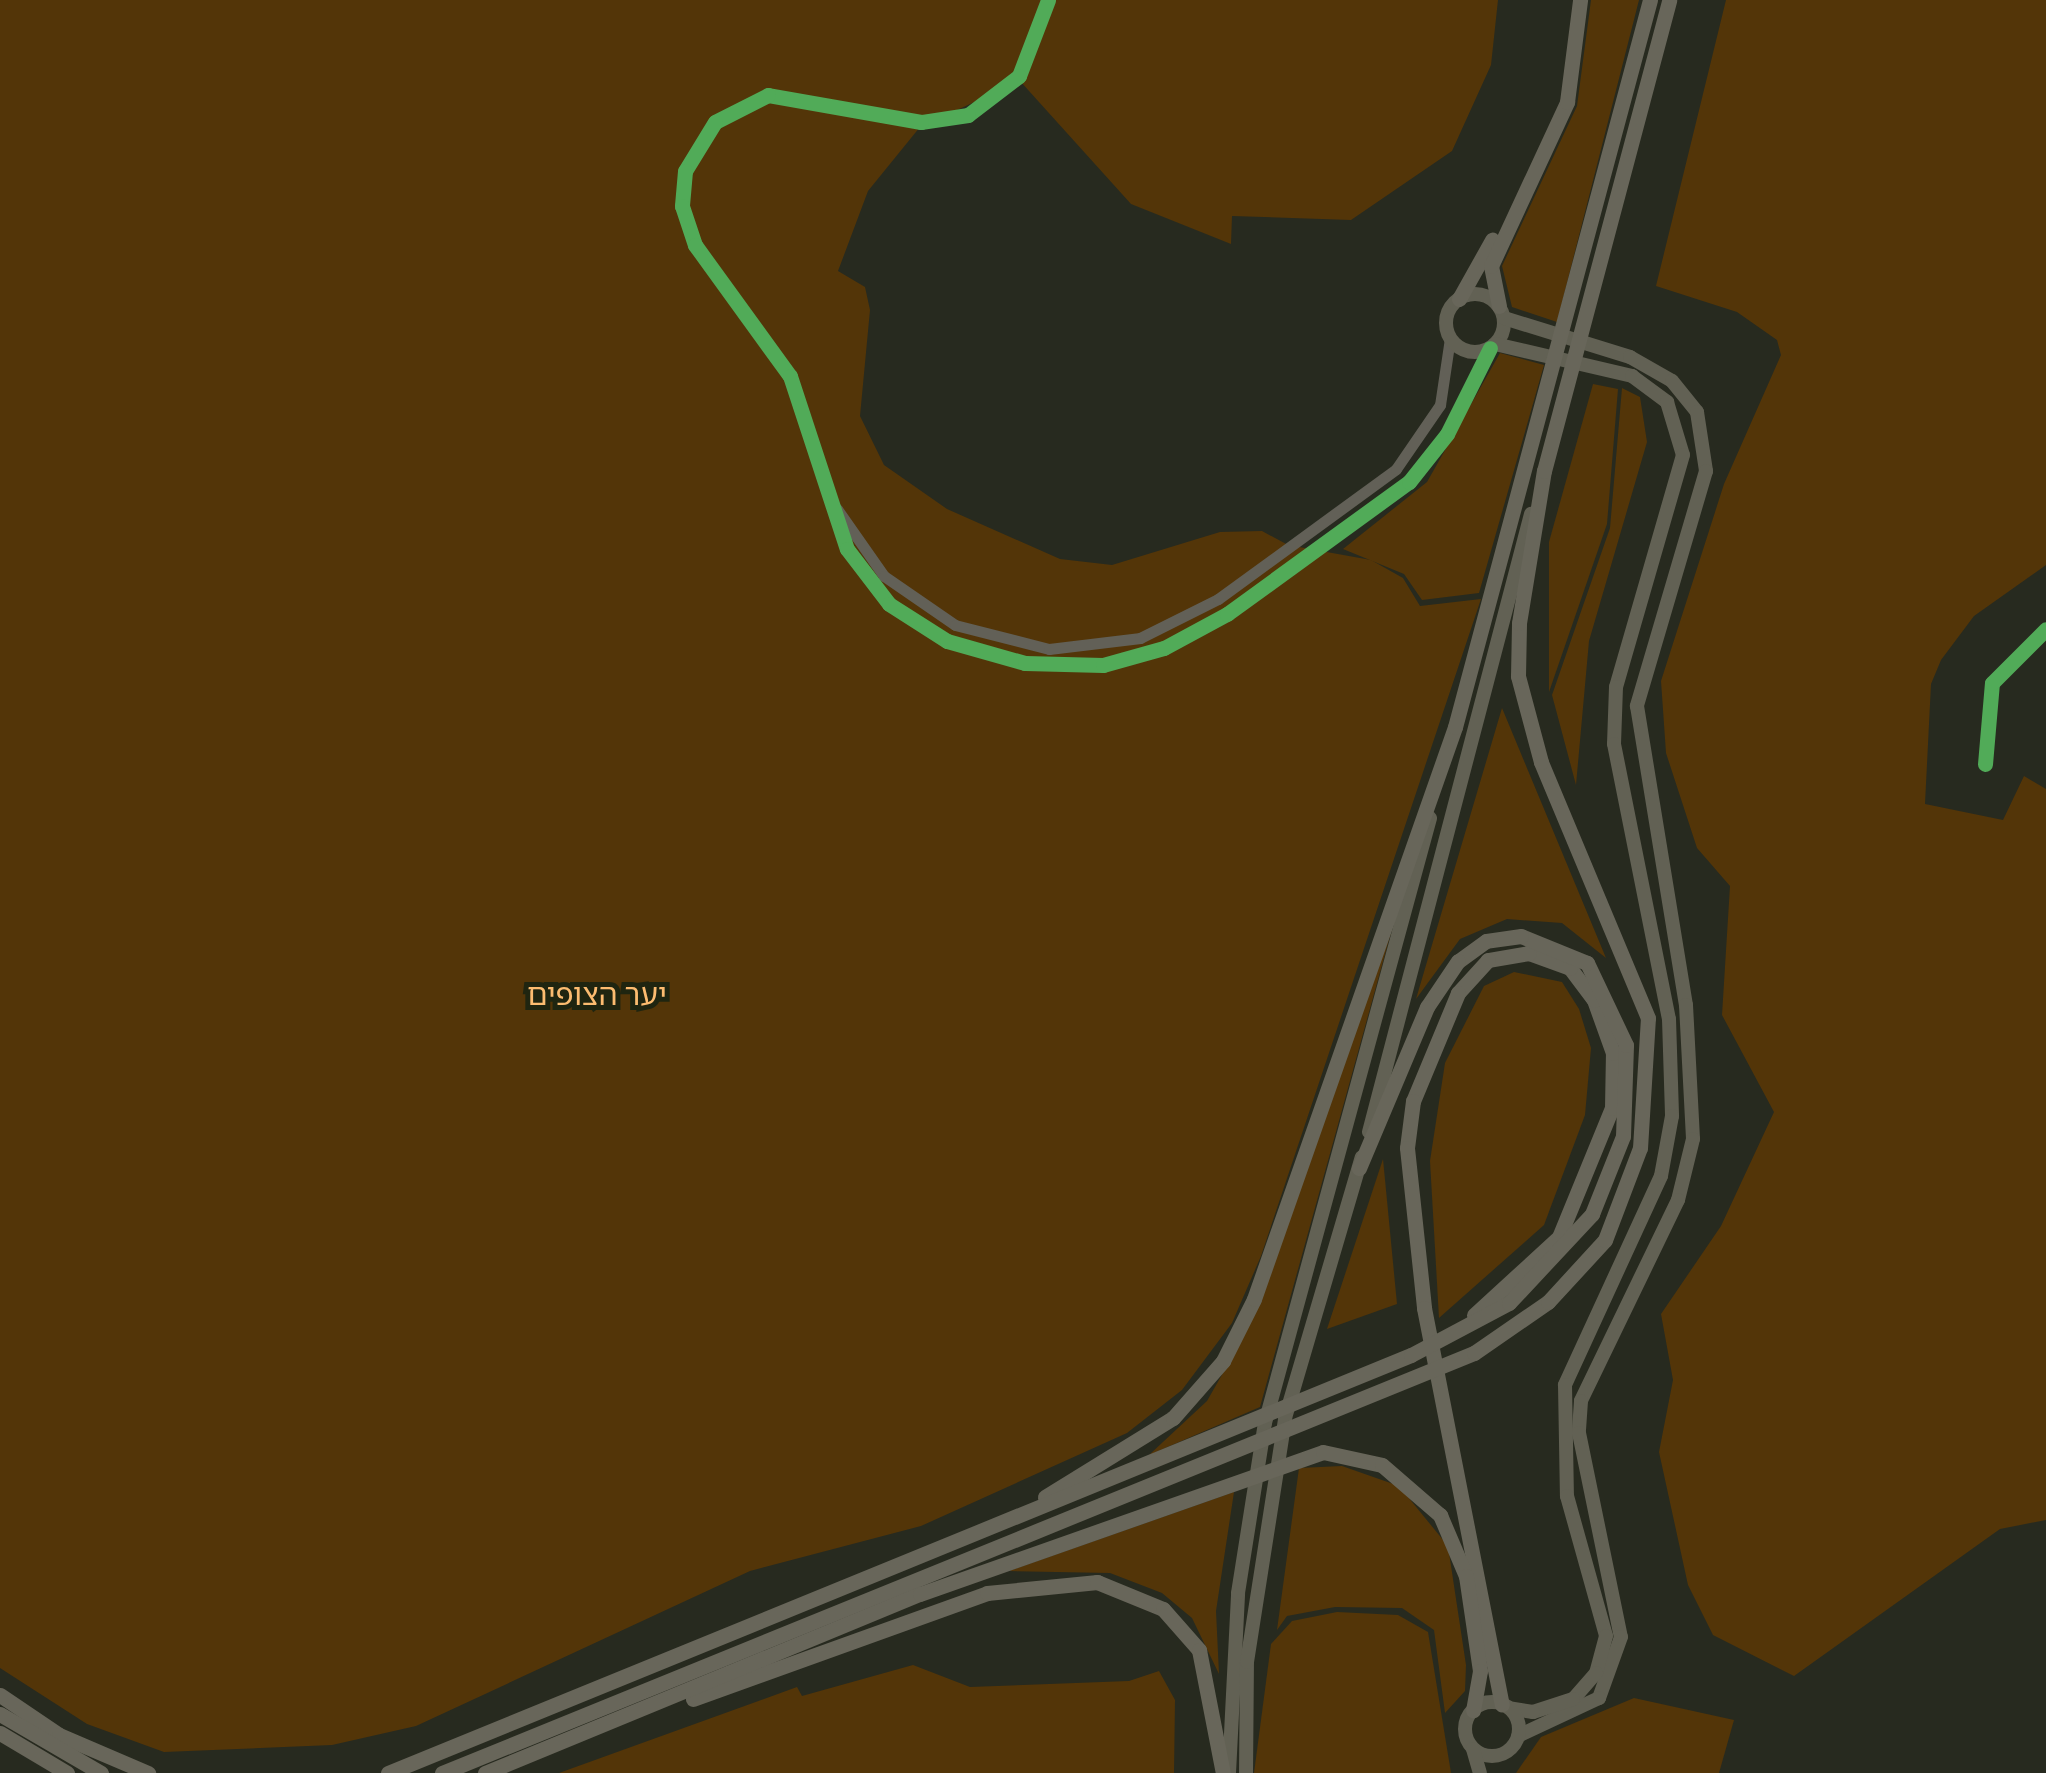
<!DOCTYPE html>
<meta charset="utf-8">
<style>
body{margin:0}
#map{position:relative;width:2046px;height:1773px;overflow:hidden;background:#272a1f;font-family:"IBM Plex Sans","Noto Sans Hebrew",sans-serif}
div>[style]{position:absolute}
.green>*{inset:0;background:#533508}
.minor>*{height:11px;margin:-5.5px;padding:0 5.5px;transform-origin:5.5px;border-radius:5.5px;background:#626057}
.major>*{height:14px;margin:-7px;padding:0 7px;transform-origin:7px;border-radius:7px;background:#626154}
.major>.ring{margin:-7px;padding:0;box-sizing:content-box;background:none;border:14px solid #626154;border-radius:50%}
.highway>*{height:15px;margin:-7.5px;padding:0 7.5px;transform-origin:7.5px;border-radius:7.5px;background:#68665a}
.cycleway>*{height:15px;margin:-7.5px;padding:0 7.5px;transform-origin:7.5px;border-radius:7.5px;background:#51ab58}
span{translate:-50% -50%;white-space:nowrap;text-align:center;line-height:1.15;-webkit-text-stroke:10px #1f2510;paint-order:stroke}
.park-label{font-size:30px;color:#fcbc70}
</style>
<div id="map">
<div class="green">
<div style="clip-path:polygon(0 0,1498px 0,1491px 65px,1452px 151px,1351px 220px,1232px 216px,1231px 244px,1131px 204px,1020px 81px,920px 127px,868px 191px,838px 271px,865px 287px,870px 310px,860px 416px,884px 465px,947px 509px,1060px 559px,1112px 565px,1220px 532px,1262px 531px,1288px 545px,1371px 560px,1403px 578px,1420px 606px,1481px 599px,1261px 1256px,1232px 1323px,1182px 1390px,1127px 1433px,921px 1526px,750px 1571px,416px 1726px,332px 1745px,164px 1752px,87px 1724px,0 1668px)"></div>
<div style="clip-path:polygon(1591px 0,1639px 0,1557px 322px,1512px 307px,1502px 266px,1577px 106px)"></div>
<div style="clip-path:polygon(1726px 0,2046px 0,2046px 565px,1974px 616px,1941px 660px,1931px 684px,1925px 804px,2003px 820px,2024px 776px,2046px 789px,2046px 1520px,2000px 1529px,1794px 1676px,1713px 1635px,1688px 1585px,1659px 1452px,1673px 1380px,1661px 1314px,1721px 1226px,1774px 1112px,1722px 1015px,1730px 886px,1697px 848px,1666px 753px,1661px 681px,1724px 484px,1781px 355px,1777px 340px,1737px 312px,1656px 286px)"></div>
<div style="clip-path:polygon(1500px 353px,1544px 365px,1479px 593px,1422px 600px,1404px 574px,1343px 549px,1427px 482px)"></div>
<div style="clip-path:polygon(1593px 384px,1618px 389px,1607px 524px,1549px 692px,1549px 542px)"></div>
<div style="clip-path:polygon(1622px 388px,1640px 397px,1647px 442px,1589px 641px,1576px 785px,1552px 695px,1610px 528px)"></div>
<div style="clip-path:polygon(1502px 708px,1606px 958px,1562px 923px,1507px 919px,1460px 939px,1416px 999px)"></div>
<div style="clip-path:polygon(1395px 918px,1260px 1407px,1149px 1455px,1207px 1401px,1244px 1336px)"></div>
<div style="clip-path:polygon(1514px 972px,1562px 982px,1579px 1009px,1591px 1048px,1585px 1115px,1544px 1225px,1439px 1318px,1430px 1161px,1445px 1063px,1484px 986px)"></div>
<div style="clip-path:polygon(1383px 1159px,1397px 1304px,1327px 1329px)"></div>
<div style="clip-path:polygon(1342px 1466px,1399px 1486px,1448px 1546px,1466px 1665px,1465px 1691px,1445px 1713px,1434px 1630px,1402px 1608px,1335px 1607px,1287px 1616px,1277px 1630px,1299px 1468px)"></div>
<div style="clip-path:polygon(1234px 1492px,1216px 1611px,1219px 1674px,1192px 1618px,1162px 1593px,1110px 1573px,1009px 1571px)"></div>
<div style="clip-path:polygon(1337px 1612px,1398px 1615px,1428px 1632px,1451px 1773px,1254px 1773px,1271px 1644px,1292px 1621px)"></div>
<div style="clip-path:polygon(913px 1665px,970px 1687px,1129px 1681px,1159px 1671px,1175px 1700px,1174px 1773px,559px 1773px,797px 1687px,802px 1696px)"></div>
<div style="clip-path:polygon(1634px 1698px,1734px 1720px,1719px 1773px,1516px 1773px,1541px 1737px)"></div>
</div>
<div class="minor">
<div style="left:1048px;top:0;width:81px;rotate:110.9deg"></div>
<div style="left:1019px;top:76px;width:64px;rotate:142.6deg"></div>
<div style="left:968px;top:115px;width:48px;rotate:171.5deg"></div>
<div style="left:921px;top:122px;width:155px;rotate:-170deg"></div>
<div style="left:768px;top:95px;width:59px;rotate:153deg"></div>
<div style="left:715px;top:122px;width:57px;rotate:121.5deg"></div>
<div style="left:685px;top:171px;width:35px;rotate:95deg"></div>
<div style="left:682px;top:206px;width:41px;rotate:71.6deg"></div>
<div style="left:695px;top:245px;width:162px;rotate:54.1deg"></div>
<div style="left:790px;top:376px;width:182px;rotate:71.8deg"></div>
<div style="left:847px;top:549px;width:69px;rotate:52.6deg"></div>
<div style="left:889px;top:604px;width:69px;rotate:32.5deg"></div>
<div style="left:947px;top:641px;width:81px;rotate:15.8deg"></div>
<div style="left:1025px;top:663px;width:78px;rotate:1.5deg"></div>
<div style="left:1103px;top:665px;width:63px;rotate:-15.6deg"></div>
<div style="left:1164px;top:648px;width:72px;rotate:-28.4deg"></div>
<div style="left:1227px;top:614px;width:225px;rotate:-36deg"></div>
<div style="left:1409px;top:482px;width:61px;rotate:-51.6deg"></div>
<div style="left:1447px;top:434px;width:96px;rotate:-63.4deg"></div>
<div style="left:837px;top:509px;width:82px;rotate:55deg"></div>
<div style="left:884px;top:576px;width:86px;rotate:34.6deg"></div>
<div style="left:955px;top:625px;width:97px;rotate:14.3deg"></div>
<div style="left:1049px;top:649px;width:92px;rotate:-6.9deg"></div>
<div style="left:1140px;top:638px;width:87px;rotate:-26.6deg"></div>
<div style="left:1218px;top:599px;width:220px;rotate:-36.1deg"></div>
<div style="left:1396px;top:469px;width:78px;rotate:-55.5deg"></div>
<div style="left:1440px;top:405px;width:68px;rotate:-81.5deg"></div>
<div style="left:1985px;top:764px;width:81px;rotate:-85.1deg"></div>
<div style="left:1992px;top:683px;width:76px;rotate:-45deg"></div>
</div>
<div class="major">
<div class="ring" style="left:1446px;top:294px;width:44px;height:44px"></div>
<div style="left:1504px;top:318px;width:132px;rotate:17.2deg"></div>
<div style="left:1630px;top:357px;width:48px;rotate:29.7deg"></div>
<div style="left:1672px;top:381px;width:40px;rotate:51deg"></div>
<div style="left:1697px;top:412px;width:60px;rotate:81.3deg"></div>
<div style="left:1706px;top:471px;width:245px;rotate:106.4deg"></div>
<div style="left:1637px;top:706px;width:303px;rotate:80.7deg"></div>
<div style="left:1686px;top:1005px;width:134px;rotate:87deg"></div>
<div style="left:1693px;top:1139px;width:63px;rotate:103.8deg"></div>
<div style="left:1678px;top:1200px;width:223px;rotate:115.8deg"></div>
<div style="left:1581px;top:1401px;width:32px;rotate:94deg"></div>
<div style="left:1579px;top:1433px;width:208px;rotate:78.4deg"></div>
<div style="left:1621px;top:1637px;width:65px;rotate:109.8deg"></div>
<div style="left:1599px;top:1698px;width:89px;rotate:154.9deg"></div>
<div style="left:1495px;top:344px;width:141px;rotate:13.1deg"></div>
<div style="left:1632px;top:376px;width:44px;rotate:36.6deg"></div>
<div style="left:1667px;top:402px;width:55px;rotate:73.2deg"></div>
<div style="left:1683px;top:455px;width:241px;rotate:106.1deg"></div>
<div style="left:1616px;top:687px;width:57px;rotate:92deg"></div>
<div style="left:1614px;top:744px;width:280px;rotate:78.7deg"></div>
<div style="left:1669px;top:1019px;width:97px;rotate:88.2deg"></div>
<div style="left:1672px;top:1116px;width:61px;rotate:100.4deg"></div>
<div style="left:1661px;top:1176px;width:230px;rotate:114.7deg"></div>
<div style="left:1565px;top:1385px;width:111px;rotate:89deg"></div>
<div style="left:1567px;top:1496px;width:145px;rotate:74.4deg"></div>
<div style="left:1606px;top:1636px;width:38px;rotate:105deg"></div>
<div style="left:1596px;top:1673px;width:35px;rotate:131deg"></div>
<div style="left:1573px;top:1699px;width:42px;rotate:162deg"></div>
<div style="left:1533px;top:1712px;width:24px;rotate:-171deg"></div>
<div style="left:1369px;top:1132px;width:639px;rotate:-75.31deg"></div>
<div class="ring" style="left:1465px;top:1702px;width:40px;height:40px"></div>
<div style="left:1473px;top:1749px;width:25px;rotate:74deg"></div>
<div style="left:1229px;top:1773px;width:180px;rotate:-87.1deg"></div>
<div style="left:1238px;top:1593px;width:172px;rotate:-81deg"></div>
<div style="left:1265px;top:1423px;width:627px;rotate:-74.74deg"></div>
<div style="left:1246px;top:1773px;width:111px;rotate:-89.5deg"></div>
<div style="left:1247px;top:1662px;width:247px;rotate:-81.1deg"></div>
<div style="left:1285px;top:1418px;width:272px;rotate:-73.6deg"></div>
</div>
<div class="highway">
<div style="left:1459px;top:299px;width:68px;rotate:-60.8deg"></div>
<div style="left:1499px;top:306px;width:41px;rotate:-101.3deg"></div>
<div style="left:1491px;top:266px;width:181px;rotate:-65.1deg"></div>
<div style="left:1567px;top:102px;width:103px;rotate:-82.7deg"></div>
<div style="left:1474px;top:1315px;width:115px;rotate:-42.5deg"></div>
<div style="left:1559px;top:1237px;width:139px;rotate:-67.7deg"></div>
<div style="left:1612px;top:1108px;width:55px;rotate:-89deg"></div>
<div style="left:1613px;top:1053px;width:56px;rotate:-109.7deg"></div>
<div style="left:1594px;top:1000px;width:40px;rotate:-127deg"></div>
<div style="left:1570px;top:968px;width:44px;rotate:-159.9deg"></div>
<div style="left:1529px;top:953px;width:42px;rotate:170.3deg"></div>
<div style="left:1488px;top:960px;width:45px;rotate:132.3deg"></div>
<div style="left:1458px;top:993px;width:117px;rotate:112.6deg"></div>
<div style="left:1413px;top:1101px;width:47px;rotate:97.3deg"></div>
<div style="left:1407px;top:1148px;width:161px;rotate:83.9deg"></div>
<div style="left:1424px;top:1308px;width:404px;rotate:78.9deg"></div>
<div style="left:1045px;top:1497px;width:150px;rotate:-31.7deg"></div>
<div style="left:1173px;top:1418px;width:76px;rotate:-48.7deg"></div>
<div style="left:1223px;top:1361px;width:69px;rotate:-63.4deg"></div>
<div style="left:1254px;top:1299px;width:606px;rotate:-70.64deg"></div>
<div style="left:1455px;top:727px;width:753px;rotate:-74.99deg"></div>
<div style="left:0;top:1695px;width:71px;rotate:34.1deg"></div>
<div style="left:59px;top:1735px;width:97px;rotate:23.1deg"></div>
<div style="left:693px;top:1699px;width:313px;rotate:-19.8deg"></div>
<div style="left:987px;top:1593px;width:111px;rotate:-5.7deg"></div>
<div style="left:1097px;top:1582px;width:71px;rotate:22.2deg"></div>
<div style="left:1163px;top:1609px;width:55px;rotate:48.7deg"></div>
<div style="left:1199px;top:1650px;width:125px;rotate:79deg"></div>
<div style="left:0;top:1714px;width:117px;rotate:30.3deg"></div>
<div style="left:0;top:1733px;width:78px;rotate:30.8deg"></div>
<div style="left:388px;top:1773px;width:1105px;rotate:-22.23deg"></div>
<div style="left:1411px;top:1355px;width:111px;rotate:-28deg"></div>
<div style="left:1509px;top:1303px;width:122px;rotate:-47deg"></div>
<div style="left:1592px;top:1214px;width:84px;rotate:-68.3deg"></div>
<div style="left:1623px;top:1136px;width:91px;rotate:-88.1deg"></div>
<div style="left:1626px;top:1045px;width:91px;rotate:-115.4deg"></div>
<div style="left:1587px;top:963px;width:71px;rotate:-157.8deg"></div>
<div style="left:1521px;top:936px;width:35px;rotate:172deg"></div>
<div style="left:1486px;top:941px;width:34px;rotate:144deg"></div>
<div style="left:1458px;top:961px;width:55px;rotate:124deg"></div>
<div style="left:1427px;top:1007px;width:175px;rotate:112.9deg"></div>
<div style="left:442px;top:1773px;width:1114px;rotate:-22.15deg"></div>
<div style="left:1474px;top:1353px;width:90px;rotate:-34.6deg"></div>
<div style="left:1548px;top:1302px;width:84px;rotate:-47.4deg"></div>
<div style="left:1605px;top:1240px;width:98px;rotate:-69.2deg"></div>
<div style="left:1640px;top:1148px;width:130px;rotate:-86.5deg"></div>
<div style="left:1648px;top:1018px;width:277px;rotate:-112.7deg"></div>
<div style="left:1541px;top:762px;width:89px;rotate:-105deg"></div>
<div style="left:1518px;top:676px;width:53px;rotate:-88.9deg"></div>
<div style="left:1519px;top:623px;width:154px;rotate:-80.7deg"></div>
<div style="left:1544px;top:471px;width:487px;rotate:-75.1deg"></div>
<div style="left:485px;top:1773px;width:470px;rotate:-22.4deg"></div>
<div style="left:920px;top:1594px;width:427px;rotate:-19.4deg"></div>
<div style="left:1323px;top:1452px;width:60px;rotate:12.4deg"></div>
<div style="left:1382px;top:1465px;width:77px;rotate:40.8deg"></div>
<div style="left:1440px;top:1515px;width:66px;rotate:66.9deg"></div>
<div style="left:1466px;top:1576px;width:96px;rotate:81.6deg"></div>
<div style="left:1480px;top:1671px;width:40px;rotate:100deg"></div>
</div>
<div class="cycleway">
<div style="left:1048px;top:0;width:81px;rotate:110.9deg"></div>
<div style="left:1019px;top:76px;width:64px;rotate:142.6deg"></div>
<div style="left:968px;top:115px;width:48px;rotate:171.5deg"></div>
<div style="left:921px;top:122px;width:155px;rotate:-170deg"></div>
<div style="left:768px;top:95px;width:59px;rotate:153deg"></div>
<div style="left:715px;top:122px;width:57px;rotate:121.5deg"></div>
<div style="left:685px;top:171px;width:35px;rotate:95deg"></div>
<div style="left:682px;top:206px;width:41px;rotate:71.6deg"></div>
<div style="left:695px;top:245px;width:162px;rotate:54.1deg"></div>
<div style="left:790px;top:376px;width:182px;rotate:71.8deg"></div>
<div style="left:847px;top:549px;width:69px;rotate:52.6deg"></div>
<div style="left:889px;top:604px;width:69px;rotate:32.5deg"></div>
<div style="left:947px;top:641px;width:81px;rotate:15.8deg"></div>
<div style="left:1025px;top:663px;width:78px;rotate:1.5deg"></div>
<div style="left:1103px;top:665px;width:63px;rotate:-15.6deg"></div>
<div style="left:1164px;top:648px;width:72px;rotate:-28.4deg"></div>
<div style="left:1227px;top:614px;width:225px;rotate:-36deg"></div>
<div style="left:1409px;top:482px;width:61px;rotate:-51.6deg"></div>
<div style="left:1447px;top:434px;width:96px;rotate:-63.4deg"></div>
<div style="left:1985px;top:764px;width:81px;rotate:-85.1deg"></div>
<div style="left:1992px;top:683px;width:76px;rotate:-45deg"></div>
</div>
<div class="park-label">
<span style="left:597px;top:994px">יער הצופים</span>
</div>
</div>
